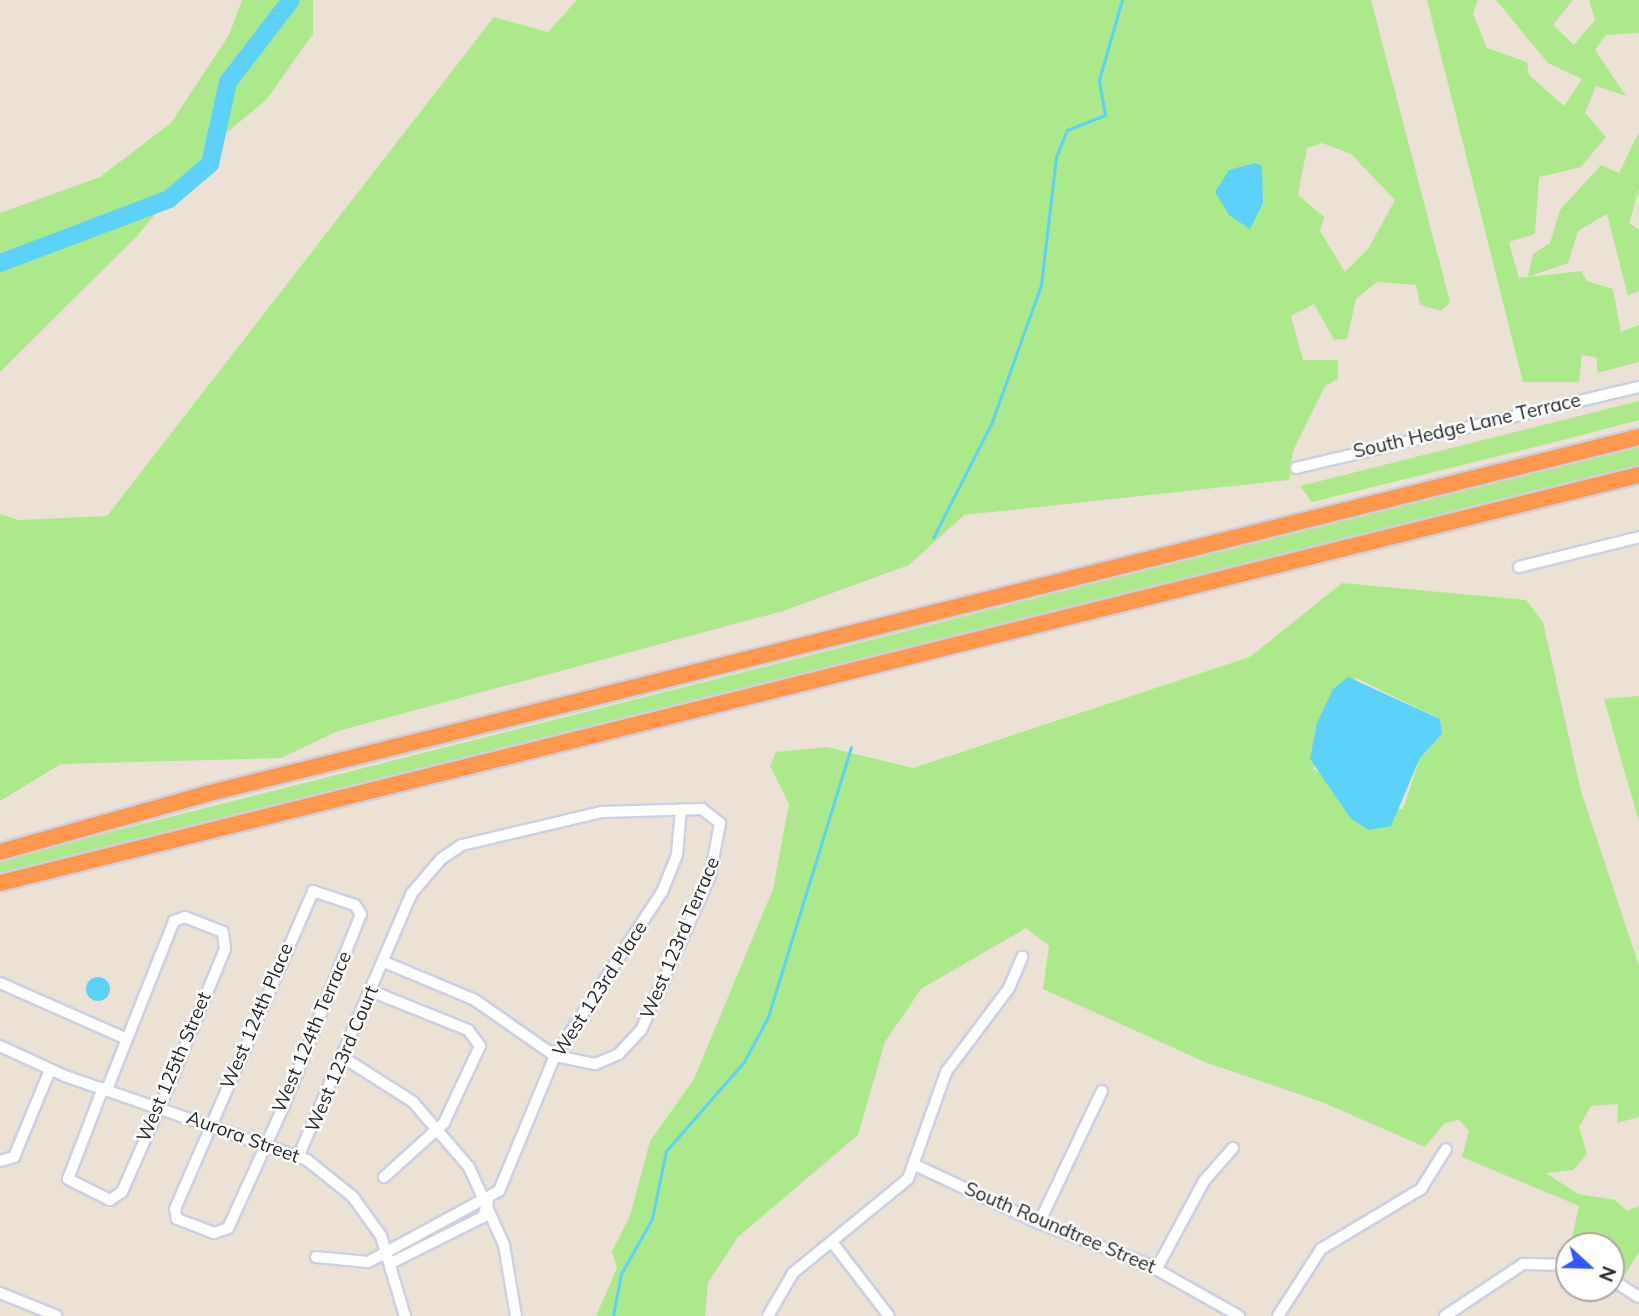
<!DOCTYPE html>
<style>
body{margin:0}
#map{position:relative;width:1639px;height:1316px;overflow:hidden;background:#ebe2d5;font-family:Mulish,sans-serif}
div>[style]{position:absolute}
.green>*{inset:0;background:#ace98b}
.water>*{inset:0;background:#5cd2fa}
.round{border-radius:50%}
.stream>*{height:2.5px;margin:-1.25px;padding:0 1.25px;transform-origin:1.25px;border-radius:1.25px;background:#5cd2fa}
.river>*{height:18px;margin:-9px;padding:0 9px;transform-origin:9px;border-radius:9px;background:#5cd2fa}
.roads{filter:drop-shadow(2px 0 #cbd0e2) drop-shadow(-2px 0 #cbd0e2) drop-shadow(0 2px #cbd0e2) drop-shadow(0 -2px #cbd0e2)}
.minor>*{height:10px;margin:-5px;padding:0 5px;transform-origin:5px;border-radius:5px;background:#fff}
.highway>*{height:16px;margin:-8px;padding:0 8px;transform-origin:8px;border-radius:8px;background:#ff974d}
span{translate:-50% -50%;white-space:nowrap;text-align:center;line-height:1.15;-webkit-text-stroke:5px #fff;paint-order:stroke}
.street-label{font-size:19px;color:#262626}
.north{position:absolute;left:1555px;top:1232px;width:70px;height:70px;box-sizing:border-box;background:#fff;border:2px solid #a8a8a8;border-radius:50%;rotate:112deg;font-size:19px;font-weight:700;line-height:28px;text-align:center;color:#262626}
.north::after{content:'';display:block;margin:auto;width:24px;height:32px;background:#2f59ff;clip-path:polygon(50% 0,100% 100%,50% 72%,0 100%)}
</style>
<div id="map">
<div class="green">
<div style="clip-path:polygon(242px 0,313px 0,313px 34px,267px 99px,219px 139px,137px 236px,0 372px,0 213px,100px 177px,171px 123px,229px 35px)"></div>
<div style="clip-path:polygon(evenodd,577px 0,1371px 0,1450px 302px,1441px 311px,1420px 305px,1416px 285px,1377px 282px,1356px 299px,1347px 339px,1334px 340px,1314px 304px,1291px 316px,1303px 360px,1338px 360px,1338px 379px,1325px 386px,1293px 451px,1289px 480px,964px 515px,909px 565px,783px 611px,338px 731px,281px 758px,61px 764px,0 801px,0 514px,18px 520px,107px 516px,494px 17px,548px 32px,577px 0,1322px 143px,1351px 154px,1395px 200px,1368px 249px,1345px 272px,1320px 231px,1324px 217px,1298px 195px,1307px 148px,1322px 143px)"></div>
<div style="clip-path:polygon(1427px 0,1478px 0,1473px 14px,1487px 48px,1527px 62px,1529px 75px,1564px 106px,1582px 79px,1548px 63px,1496px 0,1573px 0,1553px 25px,1574px 45px,1595px 20px,1589px 0,1639px 0,1639px 33px,1606px 35px,1595px 50px,1626px 96px,1596px 86px,1585px 113px,1606px 137px,1581px 167px,1539px 177px,1535px 234px,1509px 242px,1519px 278px,1528px 277px,1533px 254px,1550px 243px,1560px 210px,1601px 165px,1619px 173px,1639px 132px,1639px 189px,1629px 223px,1639px 230px,1639px 291px,1628px 296px,1607px 214px,1578px 231px,1568px 263px,1528px 277px,1581px 271px,1587px 281px,1613px 289px,1621px 332px,1639px 325px,1639px 362px,1597px 373px,1597px 358px,1582px 355px,1579px 382px,1523px 382px)"></div>
<div style="clip-path:polygon(1639px 401px,1639px 420px,1559px 441px,1312px 502px,1300px 486px)"></div>
<div style="clip-path:polygon(1639px 446px,1639px 466px,0 875px,0 861px,130px 827px)"></div>
<div style="clip-path:polygon(evenodd,1342px 583px,1526px 600px,1543px 622px,1581px 791px,1639px 966px,1639px 1117px,1617px 1123px,1618px 1104px,1591px 1106px,1579px 1127px,1587px 1154px,1573px 1170px,1546px 1173px,1578px 1194px,1615px 1200px,1627px 1211px,1639px 1206px,1639px 1252px,1623px 1278px,1611px 1272px,1611px 1246px,1570px 1246px,1579px 1206px,1462px 1157px,1469px 1131px,1459px 1120px,1445px 1123px,1425px 1147px,1322px 1102px,1207px 1063px,1043px 989px,1049px 946px,1026px 928px,921px 989px,885px 1042px,858px 1135px,738px 1237px,708px 1283px,705px 1316px,596px 1316px,617px 1268px,612px 1251px,630px 1216px,650px 1141px,694px 1079px,773px 889px,789px 804px,770px 766px,776px 752px,827px 747px,913px 768px,1250px 657px,1342px 583px,1356px 678px,1440px 719px,1442px 734px,1420px 758px,1403px 809px,1342px 807px,1327px 777px,1313px 769px,1356px 678px)"></div>
<div style="clip-path:polygon(1639px 696px,1639px 822px,1604px 699px)"></div>
</div>
<div class="water">
<div style="clip-path:polygon(1255px 163px,1262px 166px,1263px 203px,1250px 229px,1229px 215px,1215px 192px,1229px 170px)"></div>
<div style="clip-path:polygon(1348px 677px,1440px 719px,1442px 734px,1420px 758px,1391px 826px,1369px 830px,1351px 819px,1310px 759px,1317px 723px,1333px 689px)"></div>
<div class="round" style="left:86px;top:977px;width:24px;height:24px"></div>
</div>
<div class="stream">
<div style="left:933px;top:538px;width:130px;rotate:-63deg"></div>
<div style="left:992px;top:422px;width:145px;rotate:-70.3deg"></div>
<div style="left:1041px;top:285px;width:129px;rotate:-83.3deg"></div>
<div style="left:1056px;top:157px;width:29px;rotate:-68deg"></div>
<div style="left:1067px;top:130px;width:41px;rotate:-21.5deg"></div>
<div style="left:1105px;top:115px;width:36px;rotate:-100deg"></div>
<div style="left:1099px;top:80px;width:83px;rotate:-74deg"></div>
<div style="left:613px;top:1316px;width:43px;rotate:-79.2deg"></div>
<div style="left:621px;top:1274px;width:63px;rotate:-60.6deg"></div>
<div style="left:652px;top:1219px;width:69px;rotate:-78.4deg"></div>
<div style="left:666px;top:1151px;width:118px;rotate:-48.8deg"></div>
<div style="left:744px;top:1062px;width:51px;rotate:-61.9deg"></div>
<div style="left:768px;top:1017px;width:282px;rotate:-72.9deg"></div>
</div>
<div class="river">
<div style="left:0;top:263px;width:181px;rotate:-20.7deg"></div>
<div style="left:169px;top:199px;width:54px;rotate:-40.5deg"></div>
<div style="left:210px;top:164px;width:84px;rotate:-77.6deg"></div>
<div style="left:228px;top:82px;width:103px;rotate:-52.5deg"></div>
</div>
<div class="roads">
<div class="minor">
<div style="left:1296px;top:468px;width:352px;rotate:-13.3deg"></div>
<div style="left:1519px;top:567px;width:124px;rotate:-14deg"></div>
<div style="left:313px;top:891px;width:44px;rotate:18.4deg"></div>
<div style="left:355px;top:905px;width:11px;rotate:56deg"></div>
<div style="left:361px;top:914px;width:201px;rotate:111.9deg"></div>
<div style="left:286px;top:1101px;width:140px;rotate:114.5deg"></div>
<div style="left:228px;top:1228px;width:15px;rotate:160deg"></div>
<div style="left:214px;top:1233px;width:40px;rotate:-159deg"></div>
<div style="left:177px;top:1219px;width:10px;rotate:-101deg"></div>
<div style="left:175px;top:1209px;width:347px;rotate:-66.5deg"></div>
<div style="left:0;top:983px;width:139px;rotate:23.8deg"></div>
<div style="left:371px;top:991px;width:105px;rotate:21.9deg"></div>
<div style="left:468px;top:1030px;width:20px;rotate:53deg"></div>
<div style="left:480px;top:1046px;width:85px;rotate:115.1deg"></div>
<div style="left:444px;top:1123px;width:81px;rotate:138deg"></div>
<div style="left:0;top:1046px;width:72px;rotate:24.8deg"></div>
<div style="left:65px;top:1076px;width:256px;rotate:19.1deg"></div>
<div style="left:307px;top:1160px;width:59px;rotate:38.8deg"></div>
<div style="left:353px;top:1197px;width:48px;rotate:54.3deg"></div>
<div style="left:381px;top:1236px;width:84px;rotate:73.3deg"></div>
<div style="left:344px;top:1058px;width:82px;rotate:32.5deg"></div>
<div style="left:413px;top:1102px;width:86px;rotate:49.3deg"></div>
<div style="left:469px;top:1167px;width:85px;rotate:65.8deg"></div>
<div style="left:504px;top:1245px;width:72px;rotate:80.4deg"></div>
<div style="left:103px;top:1088px;width:97px;rotate:111deg"></div>
<div style="left:68px;top:1179px;width:47px;rotate:26.6deg"></div>
<div style="left:110px;top:1200px;width:14px;rotate:-34deg"></div>
<div style="left:122px;top:1192px;width:119px;rotate:-66.2deg"></div>
<div style="left:170px;top:1083px;width:145px;rotate:-67.7deg"></div>
<div style="left:225px;top:949px;width:17px;rotate:-97deg"></div>
<div style="left:223px;top:932px;width:41px;rotate:-158.5deg"></div>
<div style="left:185px;top:917px;width:12px;rotate:160deg"></div>
<div style="left:174px;top:921px;width:181px;rotate:111.7deg"></div>
<div style="left:299px;top:1155px;width:285px;rotate:-66.7deg"></div>
<div style="left:412px;top:893px;width:45px;rotate:-49.5deg"></div>
<div style="left:441px;top:859px;width:25px;rotate:-34deg"></div>
<div style="left:462px;top:845px;width:144px;rotate:-13.3deg"></div>
<div style="left:602px;top:812px;width:100px;rotate:-1.7deg"></div>
<div style="left:702px;top:809px;width:23px;rotate:38deg"></div>
<div style="left:720px;top:823px;width:54px;rotate:100.7deg"></div>
<div style="left:710px;top:876px;width:169px;rotate:114.1deg"></div>
<div style="left:641px;top:1030px;width:33px;rotate:133deg"></div>
<div style="left:619px;top:1054px;width:26px;rotate:157deg"></div>
<div style="left:595px;top:1064px;width:41px;rotate:-168.7deg"></div>
<div style="left:555px;top:1056px;width:98px;rotate:-145deg"></div>
<div style="left:475px;top:1000px;width:99px;rotate:-157.3deg"></div>
<div style="left:0;top:1161px;width:15px;rotate:-16deg"></div>
<div style="left:14px;top:1157px;width:94px;rotate:-67.5deg"></div>
<div style="left:915px;top:1165px;width:137px;rotate:25.1deg"></div>
<div style="left:1039px;top:1223px;width:113px;rotate:20.7deg"></div>
<div style="left:1145px;top:1263px;width:108px;rotate:29.4deg"></div>
<div style="left:1039px;top:1223px;width:146px;rotate:-64.5deg"></div>
<div style="left:832px;top:1242px;width:93px;rotate:52.4deg"></div>
<div style="left:316px;top:1257px;width:52px;rotate:5.5deg"></div>
<div style="left:368px;top:1262px;width:149px;rotate:-28.5deg"></div>
<div style="left:499px;top:1191px;width:146px;rotate:-67.5deg"></div>
<div style="left:555px;top:1056px;width:196px;rotate:-56.9deg"></div>
<div style="left:662px;top:892px;width:40px;rotate:-68deg"></div>
<div style="left:677px;top:855px;width:46px;rotate:-85deg"></div>
<div style="left:393px;top:1262px;width:101px;rotate:-26.6deg"></div>
<div style="left:483px;top:1217px;width:16px;rotate:-72deg"></div>
<div style="left:1157px;top:1268px;width:99px;rotate:-61.6deg"></div>
<div style="left:1204px;top:1181px;width:44px;rotate:-48.7deg"></div>
<div style="left:1611px;top:1279px;width:33px;rotate:33deg"></div>
<div style="left:0;top:1293px;width:61px;rotate:22deg"></div>
<div style="left:768px;top:1316px;width:50px;rotate:-59.8deg"></div>
<div style="left:793px;top:1273px;width:149px;rotate:-39.3deg"></div>
<div style="left:908px;top:1179px;width:114px;rotate:-70.4deg"></div>
<div style="left:946px;top:1072px;width:105px;rotate:-53.1deg"></div>
<div style="left:1009px;top:988px;width:34px;rotate:-67deg"></div>
<div style="left:1278px;top:1316px;width:80px;rotate:-57.3deg"></div>
<div style="left:1321px;top:1249px;width:117px;rotate:-31deg"></div>
<div style="left:1421px;top:1189px;width:47px;rotate:-58deg"></div>
<div style="left:1445px;top:1316px;width:94px;rotate:-33.7deg"></div>
<div style="left:1523px;top:1264px;width:46px;rotate:1.2deg"></div>
</div>
<div class="highway">
<div style="left:0;top:852px;width:214px;rotate:-15.7deg"></div>
<div style="left:206px;top:794px;width:1477px;rotate:-13.99deg"></div>
<div style="left:0;top:883px;width:1689px;rotate:-13.98deg"></div>
</div>
</div>
<div class="street-label">
<span style="left:1467px;top:426px;rotate:-13deg">South Hedge Lane Terrace</span>
<span style="left:680px;top:938px;rotate:-67deg">West 123rd Terrace</span>
<span style="left:600px;top:989px;rotate:-57deg">West 123rd Place</span>
<span style="left:257px;top:1016px;rotate:-67deg">West 124th Place</span>
<span style="left:312px;top:1032px;rotate:-67deg">West 124th Terrace</span>
<span style="left:342px;top:1059px;rotate:-67deg">West 123rd Court</span>
<span style="left:174px;top:1067px;rotate:-67deg">West 125th Street</span>
<span style="left:243px;top:1137px;rotate:20deg">Aurora Street</span>
<span style="left:1060px;top:1228px;rotate:23deg">South Roundtree Street</span>
</div>
<div class="north">N</div>
</div>
